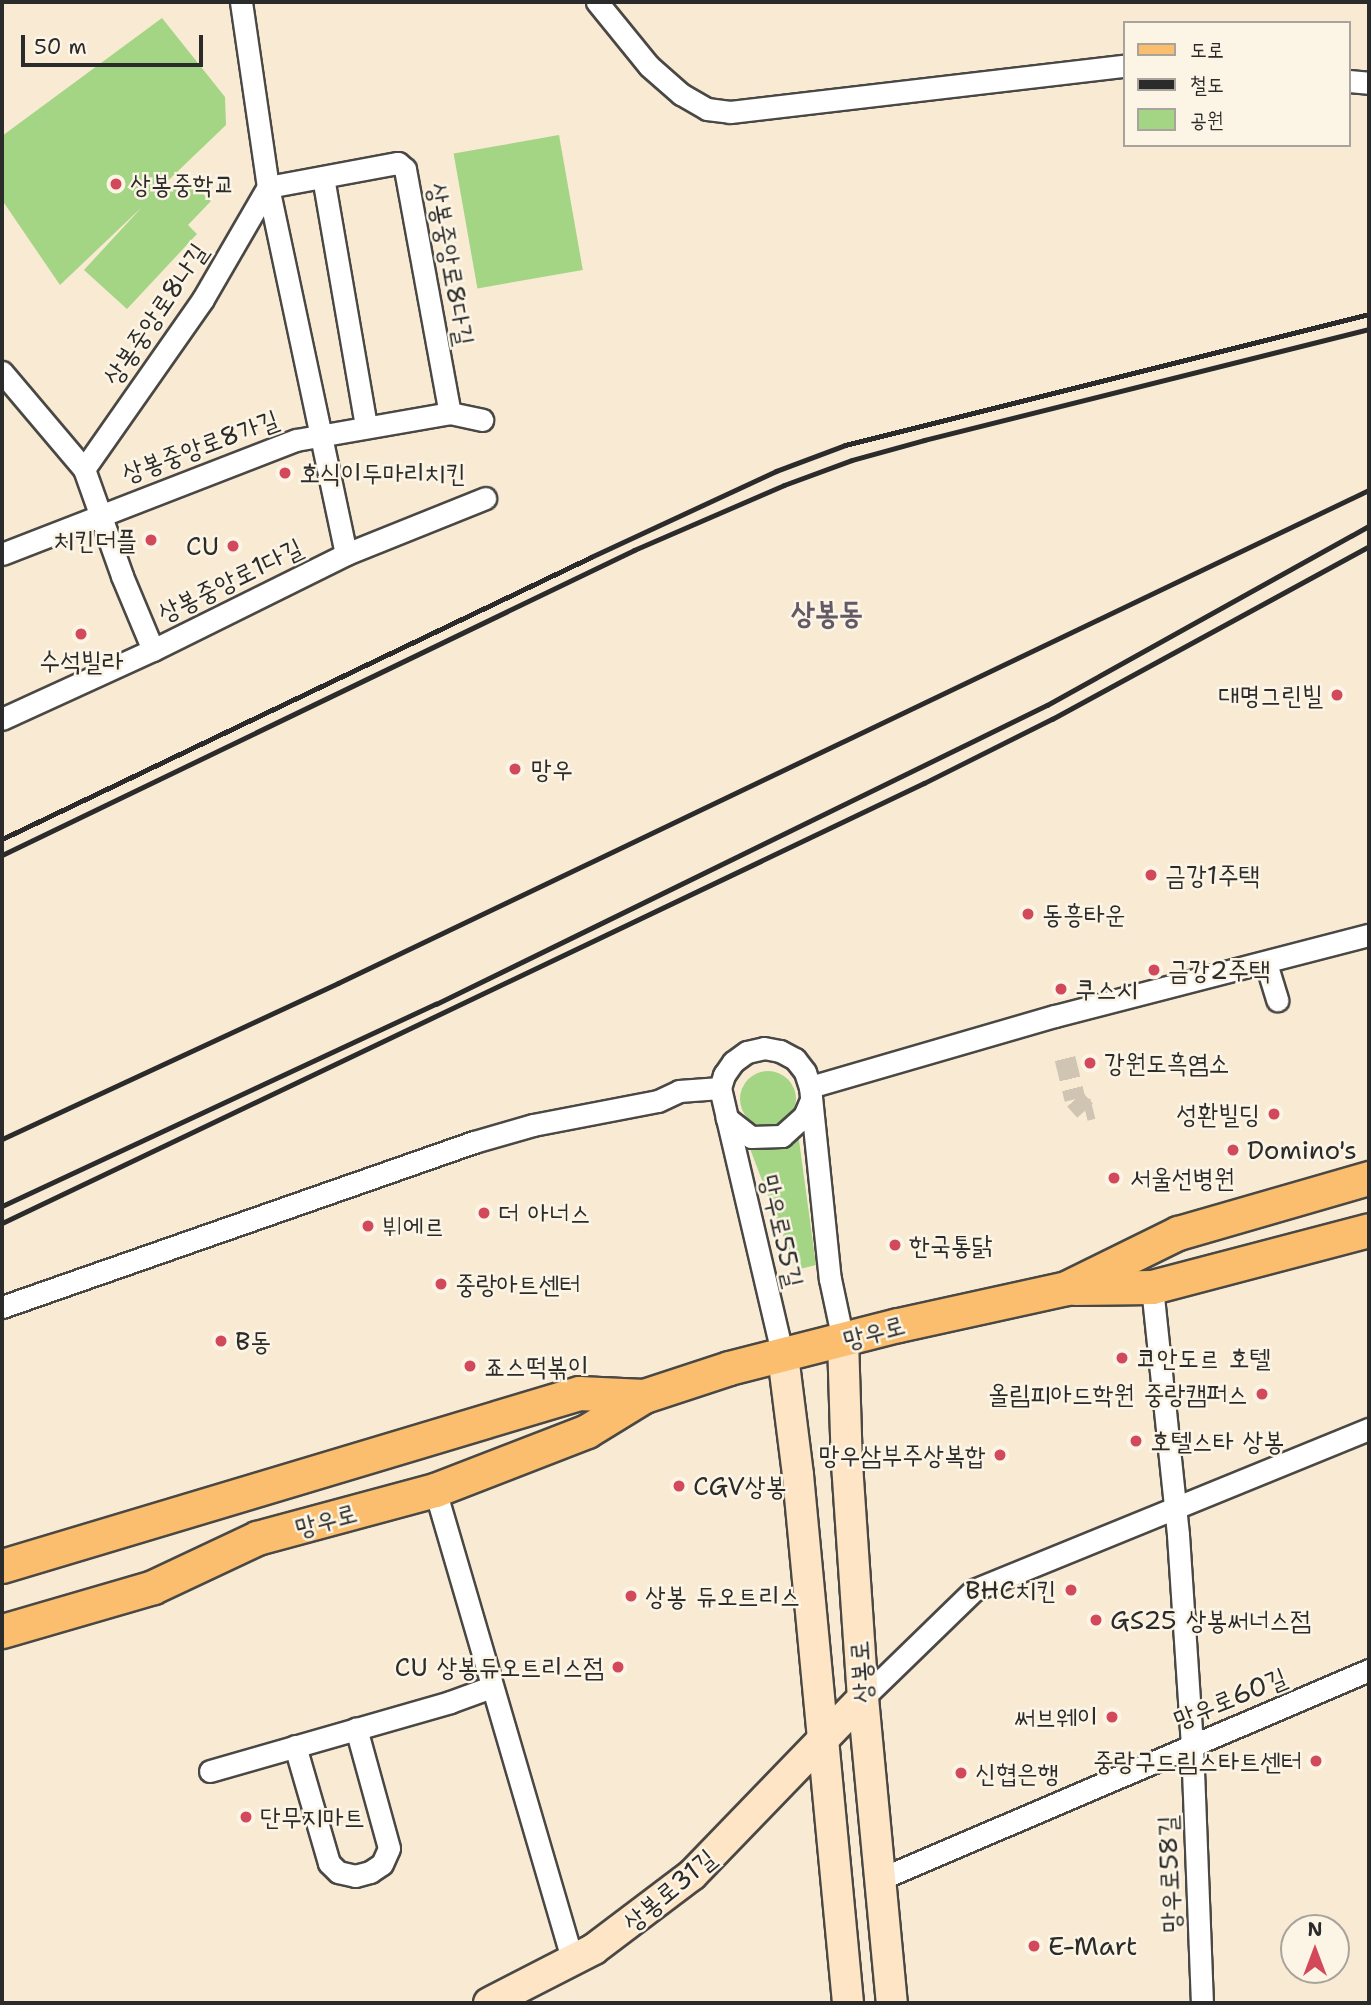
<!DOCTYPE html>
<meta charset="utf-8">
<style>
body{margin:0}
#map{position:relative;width:1371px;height:2005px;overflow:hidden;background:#f9ead4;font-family:"Shantell Sans","Poor Story",sans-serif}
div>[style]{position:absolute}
.green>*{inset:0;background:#a3d584;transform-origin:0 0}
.round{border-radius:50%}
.street-tunnel>*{height:21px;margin-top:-10.5px;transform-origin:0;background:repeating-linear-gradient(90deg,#d0c4b2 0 21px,transparent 0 31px)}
.roads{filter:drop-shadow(2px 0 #4a4844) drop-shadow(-2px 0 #4a4844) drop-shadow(0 2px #4a4844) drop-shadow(0 -2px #4a4844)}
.street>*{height:21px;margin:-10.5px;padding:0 10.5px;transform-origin:10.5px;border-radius:10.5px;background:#fff}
.secondary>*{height:30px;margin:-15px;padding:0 15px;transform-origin:15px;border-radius:15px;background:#fde5c5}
.primary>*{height:33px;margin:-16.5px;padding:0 16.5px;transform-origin:16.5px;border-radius:16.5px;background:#fabe6e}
.rail>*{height:5px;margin:-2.5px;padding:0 2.5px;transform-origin:2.5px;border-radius:2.5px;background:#2b2b2b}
.dots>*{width:19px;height:19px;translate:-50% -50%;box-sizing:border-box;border:4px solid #fcf5e5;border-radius:50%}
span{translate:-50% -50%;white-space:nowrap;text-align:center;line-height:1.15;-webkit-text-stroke:5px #fcf5e5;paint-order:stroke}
.poi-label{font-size:26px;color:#2b2b2b}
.left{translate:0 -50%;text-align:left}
.right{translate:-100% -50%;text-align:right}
.street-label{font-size:26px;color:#2b2b2b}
.quarter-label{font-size:30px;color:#635866;font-weight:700}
.frame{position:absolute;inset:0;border:4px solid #2b2b2b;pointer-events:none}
.legend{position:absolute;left:1123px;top:21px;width:228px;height:126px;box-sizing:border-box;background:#fcf5e5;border:2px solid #a8a49b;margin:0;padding:9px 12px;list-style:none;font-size:21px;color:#2b2b2b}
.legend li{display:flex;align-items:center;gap:14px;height:35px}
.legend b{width:35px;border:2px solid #a8a49b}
.north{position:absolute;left:1280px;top:1914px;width:70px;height:70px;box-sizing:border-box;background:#fcf5e5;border:2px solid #a8a49b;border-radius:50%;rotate:0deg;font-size:19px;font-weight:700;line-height:28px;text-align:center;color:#2b2b2b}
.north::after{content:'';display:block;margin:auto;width:24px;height:32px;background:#d1495b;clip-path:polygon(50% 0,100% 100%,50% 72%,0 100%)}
.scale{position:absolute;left:21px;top:35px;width:182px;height:32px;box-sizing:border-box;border:4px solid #2b2b2b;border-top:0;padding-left:9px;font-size:21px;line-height:24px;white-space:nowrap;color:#2b2b2b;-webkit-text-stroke:5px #fcf5e5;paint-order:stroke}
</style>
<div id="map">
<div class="green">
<div style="clip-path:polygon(162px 18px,225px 97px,226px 125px,154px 194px,158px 198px,181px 174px,211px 201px,188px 225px,197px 234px,127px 309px,84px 270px,142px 207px,60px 285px,2px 200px,2px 136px)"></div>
<div style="left:559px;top:135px;width:137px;height:107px;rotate:80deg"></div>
<div class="round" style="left:740px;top:1071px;width:56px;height:56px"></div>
<div style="clip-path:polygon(798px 1133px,816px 1265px,796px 1270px,749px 1146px)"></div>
</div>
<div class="street-tunnel">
<div style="left:1065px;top:1058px;width:42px;rotate:76.3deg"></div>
<div style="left:1075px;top:1099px;width:15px;rotate:48deg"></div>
<div style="left:1085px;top:1110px;width:8px;rotate:-14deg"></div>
</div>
<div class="roads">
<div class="street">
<div style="left:241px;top:2px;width:187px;rotate:81.7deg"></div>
<div style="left:268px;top:187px;width:375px;rotate:78deg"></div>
<div style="left:597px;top:2px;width:82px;rotate:50.9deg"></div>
<div style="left:649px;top:66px;width:43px;rotate:41.2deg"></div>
<div style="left:681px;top:94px;width:30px;rotate:30deg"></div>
<div style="left:707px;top:109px;width:23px;rotate:7deg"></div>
<div style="left:730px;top:112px;width:397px;rotate:-6.7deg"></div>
<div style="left:1348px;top:81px;width:21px;rotate:5deg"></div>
<div style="left:323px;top:177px;width:253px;rotate:80.2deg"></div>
<div style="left:2px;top:372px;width:127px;rotate:49.8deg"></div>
<div style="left:84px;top:469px;width:114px;rotate:70.4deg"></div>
<div style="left:122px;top:576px;width:80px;rotate:67.3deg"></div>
<div style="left:84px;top:469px;width:208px;rotate:-55deg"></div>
<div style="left:203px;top:299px;width:129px;rotate:-59.9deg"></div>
<div style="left:268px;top:187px;width:132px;rotate:-10.5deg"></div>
<div style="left:398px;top:163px;width:9px;rotate:41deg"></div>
<div style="left:405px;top:169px;width:248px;rotate:79.6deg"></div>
<div style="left:2px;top:554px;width:315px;rotate:-21.2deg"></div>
<div style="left:296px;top:440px;width:156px;rotate:-9.9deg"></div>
<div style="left:450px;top:413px;width:33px;rotate:12deg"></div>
<div style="left:2px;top:719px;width:166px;rotate:-24.6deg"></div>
<div style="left:153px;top:650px;width:216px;rotate:-26.4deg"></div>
<div style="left:346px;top:554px;width:150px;rotate:-21.9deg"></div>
<div style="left:1266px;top:963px;width:39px;rotate:73deg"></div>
<div style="left:810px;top:1087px;width:255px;rotate:-16.2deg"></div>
<div style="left:1055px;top:1016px;width:324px;rotate:-14.5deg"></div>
<div style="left:810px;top:1102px;width:15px;rotate:113deg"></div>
<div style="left:804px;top:1116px;width:30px;rotate:138deg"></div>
<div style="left:782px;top:1136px;width:31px;rotate:178deg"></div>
<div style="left:751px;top:1137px;width:31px;rotate:-142deg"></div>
<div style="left:727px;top:1118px;width:31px;rotate:-103deg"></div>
<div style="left:720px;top:1088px;width:14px;rotate:-73deg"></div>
<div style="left:724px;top:1075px;width:16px;rotate:-55deg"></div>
<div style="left:733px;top:1062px;width:17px;rotate:-36deg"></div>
<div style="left:747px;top:1052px;width:17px;rotate:-13deg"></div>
<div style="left:764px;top:1048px;width:16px;rotate:11deg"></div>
<div style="left:780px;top:1051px;width:17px;rotate:28deg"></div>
<div style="left:795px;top:1059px;width:16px;rotate:52deg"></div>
<div style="left:805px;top:1072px;width:16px;rotate:72deg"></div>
<div style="left:810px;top:1087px;width:193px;rotate:84.1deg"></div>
<div style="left:830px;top:1279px;width:62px;rotate:78deg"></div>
<div style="left:727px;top:1118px;width:244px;rotate:76.8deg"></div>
<div style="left:1152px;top:1287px;width:249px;rotate:84deg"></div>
<div style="left:1178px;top:1535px;width:209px;rotate:86.2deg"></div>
<div style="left:1192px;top:1744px;width:259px;rotate:87.8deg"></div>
<div style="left:2px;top:1307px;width:500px;rotate:-19.27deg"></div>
<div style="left:474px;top:1142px;width:61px;rotate:-16.1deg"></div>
<div style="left:533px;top:1125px;width:127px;rotate:-10.9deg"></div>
<div style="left:658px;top:1101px;width:23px;rotate:-25deg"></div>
<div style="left:679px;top:1091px;width:41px;rotate:-4.2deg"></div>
<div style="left:435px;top:1490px;width:491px;rotate:73.7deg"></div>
<div style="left:863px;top:1698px;width:155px;rotate:-44.2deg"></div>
<div style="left:974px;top:1590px;width:427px;rotate:-22.2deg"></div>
<div style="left:295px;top:1746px;width:122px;rotate:73.8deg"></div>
<div style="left:329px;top:1863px;width:13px;rotate:45deg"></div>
<div style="left:338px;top:1872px;width:17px;rotate:13deg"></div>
<div style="left:355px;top:1876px;width:16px;rotate:-15deg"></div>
<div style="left:370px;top:1872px;width:14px;rotate:-34deg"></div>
<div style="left:382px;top:1864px;width:17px;rotate:-66deg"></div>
<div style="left:389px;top:1848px;width:124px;rotate:-105.4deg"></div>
<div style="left:210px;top:1771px;width:250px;rotate:-16deg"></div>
<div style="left:450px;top:1702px;width:44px;rotate:-20.1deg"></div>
<div style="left:880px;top:1879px;width:532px;rotate:-23.14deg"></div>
</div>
<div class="secondary">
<div style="left:843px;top:1340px;width:124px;rotate:88.2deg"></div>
<div style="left:847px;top:1464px;width:235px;rotate:86.1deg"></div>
<div style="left:863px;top:1698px;width:306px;rotate:84.6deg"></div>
<div style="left:783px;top:1356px;width:120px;rotate:82.8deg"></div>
<div style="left:798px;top:1475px;width:530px;rotate:84.59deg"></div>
<div style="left:489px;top:2003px;width:118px;rotate:-27.2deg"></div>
<div style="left:594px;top:1949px;width:123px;rotate:-37.1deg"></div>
<div style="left:692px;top:1875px;width:246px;rotate:-46deg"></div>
</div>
<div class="primary">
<div style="left:1075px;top:1288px;width:77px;rotate:-0.7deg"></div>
<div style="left:1152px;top:1287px;width:224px;rotate:-14.7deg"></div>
<div style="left:2px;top:1566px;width:602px;rotate:-16.69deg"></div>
<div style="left:579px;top:1393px;width:65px;rotate:2.6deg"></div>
<div style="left:2px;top:1631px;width:157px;rotate:-16.2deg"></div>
<div style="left:153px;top:1587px;width:115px;rotate:-25.2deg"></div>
<div style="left:257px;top:1538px;width:184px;rotate:-15.1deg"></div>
<div style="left:435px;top:1490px;width:163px;rotate:-21.2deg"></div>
<div style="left:587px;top:1431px;width:67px;rotate:-31.6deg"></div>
<div style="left:644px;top:1396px;width:89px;rotate:-18.2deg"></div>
<div style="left:729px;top:1368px;width:174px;rotate:-14.3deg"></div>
<div style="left:898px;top:1325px;width:172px;rotate:-12.4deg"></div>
<div style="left:1066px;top:1288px;width:125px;rotate:-26.2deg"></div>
<div style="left:1178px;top:1233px;width:199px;rotate:-16.1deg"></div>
</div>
</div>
<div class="rail">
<div style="left:2px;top:839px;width:653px;rotate:-25.58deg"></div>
<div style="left:591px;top:557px;width:204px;rotate:-24.9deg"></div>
<div style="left:776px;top:471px;width:74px;rotate:-20.6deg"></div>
<div style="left:845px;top:445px;width:540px;rotate:-14.04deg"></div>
<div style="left:2px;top:855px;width:702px;rotate:-25.76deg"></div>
<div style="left:634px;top:550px;width:163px;rotate:-23.4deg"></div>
<div style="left:784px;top:485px;width:72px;rotate:-20.2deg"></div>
<div style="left:852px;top:460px;width:75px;rotate:-15.5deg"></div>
<div style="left:924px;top:440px;width:459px;rotate:-14deg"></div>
<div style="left:2px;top:1139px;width:370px;rotate:-24.9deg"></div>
<div style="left:338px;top:983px;width:1143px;rotate:-25.56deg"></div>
<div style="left:2px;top:1206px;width:479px;rotate:-25deg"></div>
<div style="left:436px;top:1004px;width:680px;rotate:-26.08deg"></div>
<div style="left:1047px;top:705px;width:368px;rotate:-29.1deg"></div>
<div style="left:2px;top:1223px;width:1022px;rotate:-25.51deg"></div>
<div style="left:924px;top:783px;width:143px;rotate:-26.6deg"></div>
<div style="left:1052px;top:719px;width:361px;rotate:-28.6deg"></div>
</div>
<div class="dots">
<div style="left:116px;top:184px;background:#d1495b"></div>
<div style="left:285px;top:473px;background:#d1495b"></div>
<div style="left:151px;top:540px;background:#d1495b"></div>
<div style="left:233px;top:546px;background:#d1495b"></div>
<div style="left:81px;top:634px;background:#d1495b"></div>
<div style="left:1337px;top:695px;background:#d1495b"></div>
<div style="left:515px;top:769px;background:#d1495b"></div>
<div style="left:1151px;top:875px;background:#d1495b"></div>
<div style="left:1028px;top:914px;background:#d1495b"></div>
<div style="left:1154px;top:970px;background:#d1495b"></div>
<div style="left:1061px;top:989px;background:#d1495b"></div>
<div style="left:1090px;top:1063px;background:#d1495b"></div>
<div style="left:1274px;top:1114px;background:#d1495b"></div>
<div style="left:1233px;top:1150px;background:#d1495b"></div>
<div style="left:1114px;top:1178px;background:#d1495b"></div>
<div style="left:484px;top:1213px;background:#d1495b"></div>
<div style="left:368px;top:1226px;background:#d1495b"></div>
<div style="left:895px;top:1245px;background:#d1495b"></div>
<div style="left:441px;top:1284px;background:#d1495b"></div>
<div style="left:221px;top:1341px;background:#d1495b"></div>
<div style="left:1122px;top:1358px;background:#d1495b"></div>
<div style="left:470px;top:1366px;background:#d1495b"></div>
<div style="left:1262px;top:1394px;background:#d1495b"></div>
<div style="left:1136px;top:1441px;background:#d1495b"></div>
<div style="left:1000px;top:1455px;background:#d1495b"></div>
<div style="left:679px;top:1486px;background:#d1495b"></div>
<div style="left:1071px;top:1590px;background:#d1495b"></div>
<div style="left:631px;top:1596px;background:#d1495b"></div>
<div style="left:1096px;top:1620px;background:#d1495b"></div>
<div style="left:618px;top:1667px;background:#d1495b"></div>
<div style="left:1112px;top:1717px;background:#d1495b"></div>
<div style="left:1316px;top:1761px;background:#d1495b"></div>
<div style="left:961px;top:1773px;background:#d1495b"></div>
<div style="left:246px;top:1817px;background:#d1495b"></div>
<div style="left:1034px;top:1946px;background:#d1495b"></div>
</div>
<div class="poi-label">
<span class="left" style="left:130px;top:184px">상봉중학교</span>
<span class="left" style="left:299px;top:473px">호식이두마리치킨</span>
<span class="right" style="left:137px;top:540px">치킨더플</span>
<span class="right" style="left:219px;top:546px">CU</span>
<span style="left:81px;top:661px">수석빌라</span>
<span class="right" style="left:1323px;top:695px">대명그린빌</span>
<span class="left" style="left:531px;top:769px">망우</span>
<span class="left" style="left:1165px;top:875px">금강1주택</span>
<span class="left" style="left:1042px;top:914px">동흥타운</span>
<span class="left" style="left:1168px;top:970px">금강2주택</span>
<span class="left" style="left:1075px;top:989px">쿠스시</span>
<span class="left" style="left:1104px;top:1063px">강원도흑염소</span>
<span class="right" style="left:1260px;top:1114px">성환빌딩</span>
<span class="left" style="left:1247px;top:1150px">Domino's</span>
<span class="left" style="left:1130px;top:1178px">서울선병원</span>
<span class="left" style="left:498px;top:1213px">더 아너스</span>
<span class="left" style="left:382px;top:1226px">뷔에르</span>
<span class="left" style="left:909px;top:1245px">한국통닭</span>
<span class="left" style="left:455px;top:1284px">중랑아트센터</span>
<span class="left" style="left:235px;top:1341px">B동</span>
<span class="left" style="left:1136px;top:1358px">코안도르 호텔</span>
<span class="left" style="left:484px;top:1366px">죠스떡볶이</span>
<span class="right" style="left:1248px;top:1394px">올림피아드학원 중랑캠퍼스</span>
<span class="left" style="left:1150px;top:1441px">호텔스타 상봉</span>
<span class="right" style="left:986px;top:1455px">망우삼부주상복합</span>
<span class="left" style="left:693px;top:1486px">CGV상봉</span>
<span class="right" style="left:1057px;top:1590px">BHC치킨</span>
<span class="left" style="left:645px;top:1596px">상봉 듀오트리스</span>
<span class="left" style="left:1110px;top:1620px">GS25 상봉써너스점</span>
<span class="right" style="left:604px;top:1667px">CU 상봉듀오트리스점</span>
<span class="right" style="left:1098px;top:1717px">써브웨이</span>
<span class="right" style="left:1302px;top:1761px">중랑구드림스타트센터</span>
<span class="left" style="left:975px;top:1773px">신협은행</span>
<span class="left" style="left:260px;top:1817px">단무지마트</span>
<span class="left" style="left:1048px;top:1946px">E-Mart</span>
</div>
<div class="street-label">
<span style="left:451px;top:264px;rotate:80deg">상봉중앙로8다길</span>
<span style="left:155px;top:314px;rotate:-56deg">상봉중앙로8나길</span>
<span style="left:200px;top:446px;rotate:-20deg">상봉중앙로8가길</span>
<span style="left:230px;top:580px;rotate:-26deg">상봉중앙로1다길</span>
<span style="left:782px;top:1231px;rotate:77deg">망우로55길</span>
<span style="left:874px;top:1332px;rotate:-15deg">망우로</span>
<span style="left:326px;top:1520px;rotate:-15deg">망우로</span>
<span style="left:861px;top:1672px;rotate:-94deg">상봉로</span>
<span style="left:1230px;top:1698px;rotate:-22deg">망우로60길</span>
<span style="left:1169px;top:1874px;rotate:-92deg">망우로58길</span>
<span style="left:669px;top:1890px;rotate:-40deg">상봉로31길</span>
</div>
<div class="quarter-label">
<span style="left:827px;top:613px">상봉동</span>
</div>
<div class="frame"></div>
<ul class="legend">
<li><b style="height:9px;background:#fabe6e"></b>도로</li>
<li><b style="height:9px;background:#2b2b2b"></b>철도</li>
<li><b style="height:19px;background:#a3d584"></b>공원</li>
</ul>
<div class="north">N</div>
<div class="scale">50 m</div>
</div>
